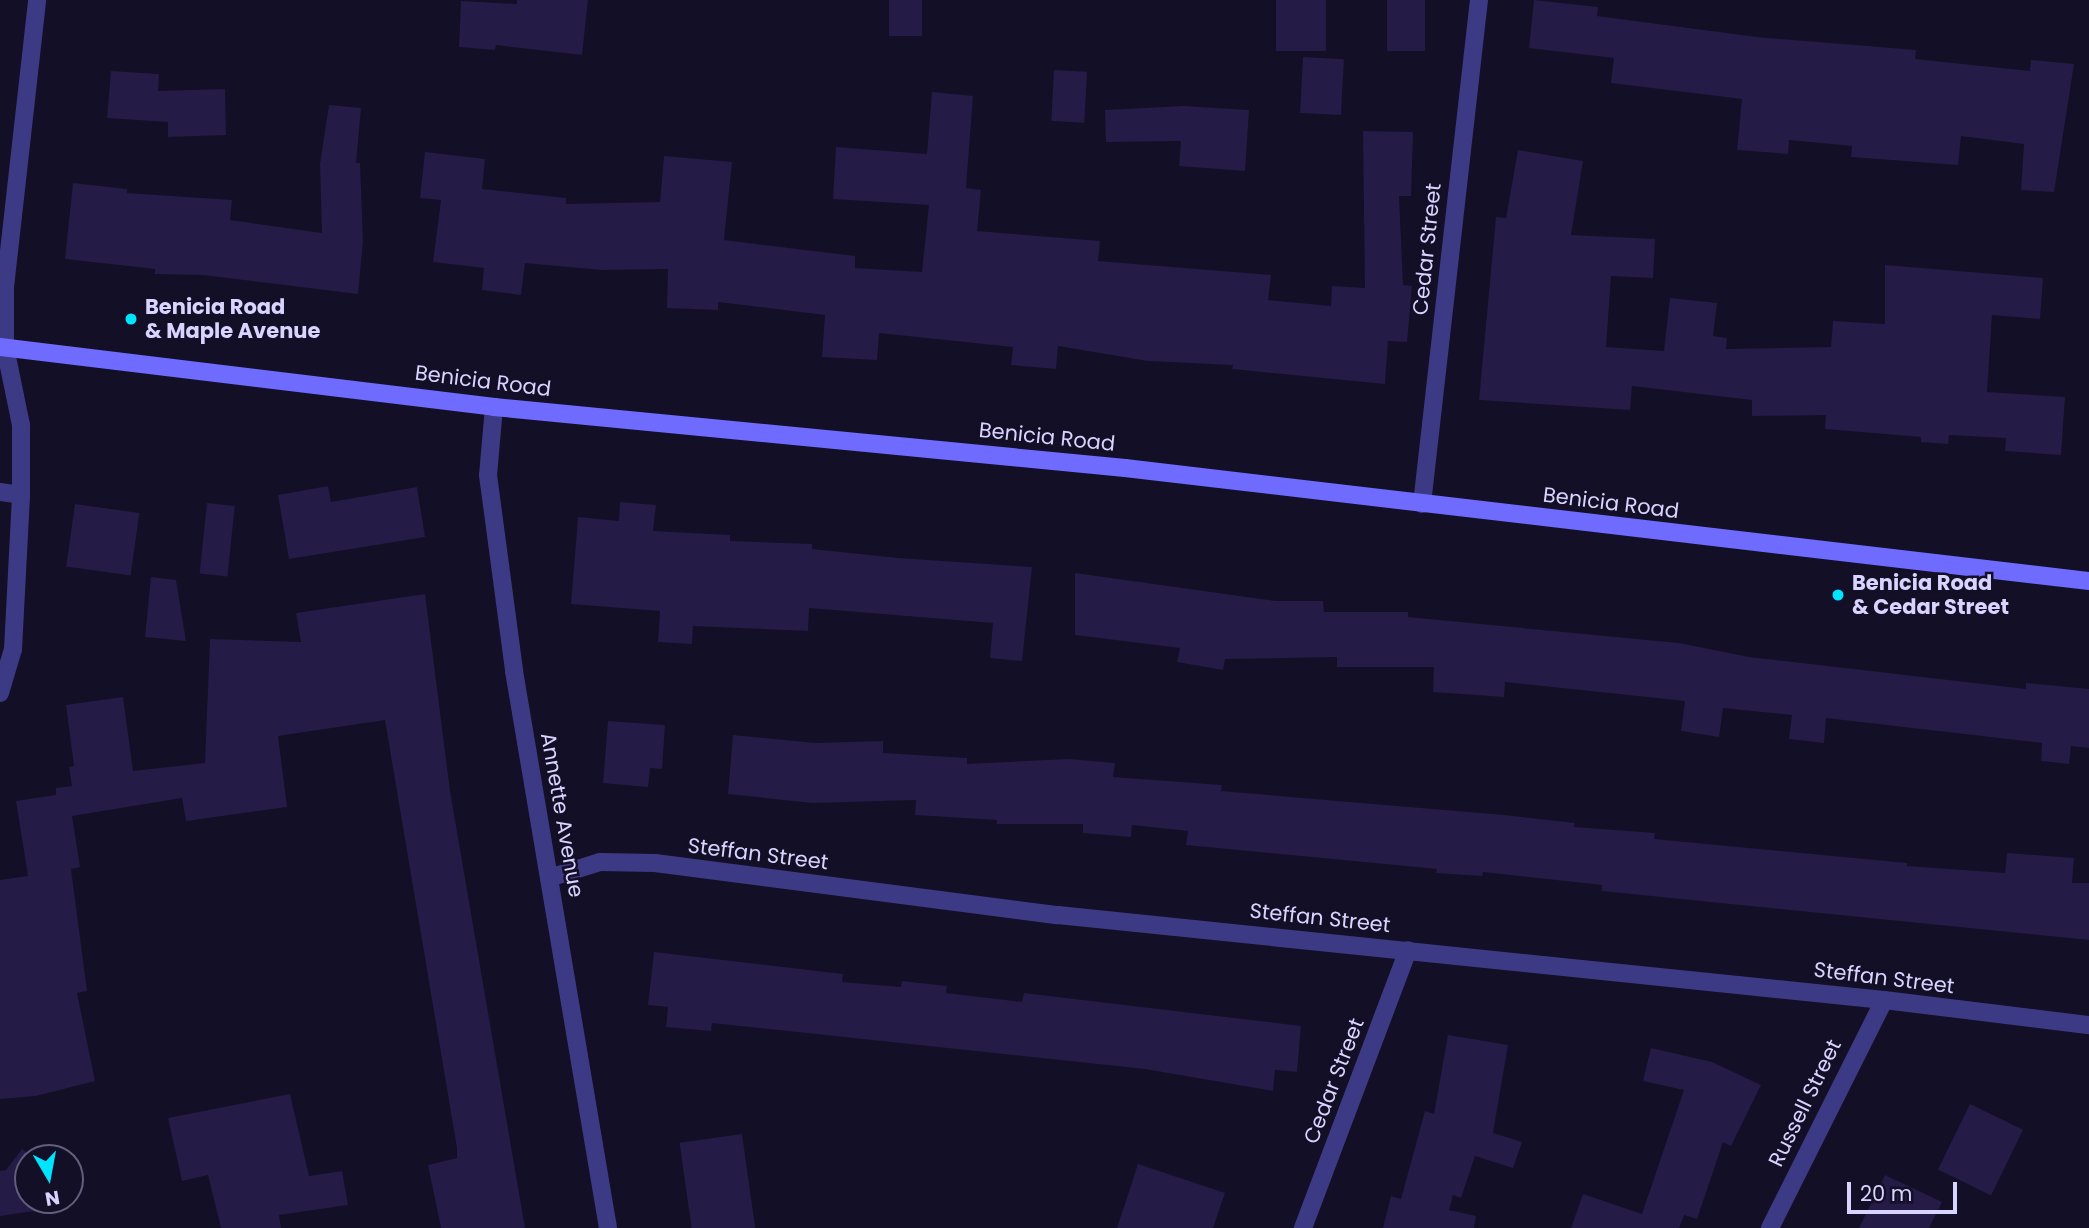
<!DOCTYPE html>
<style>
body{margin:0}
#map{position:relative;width:2089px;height:1228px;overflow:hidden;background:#130f26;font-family:Poppins,sans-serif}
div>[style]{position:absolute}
.building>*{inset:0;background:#241b47;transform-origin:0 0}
.service>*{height:18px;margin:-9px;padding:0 9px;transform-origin:9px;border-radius:9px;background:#3d3a85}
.minor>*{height:18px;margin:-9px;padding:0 9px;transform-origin:9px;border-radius:9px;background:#3d3a85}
.tertiary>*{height:18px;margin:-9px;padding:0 9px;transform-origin:9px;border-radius:9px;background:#3d3a85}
.secondary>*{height:18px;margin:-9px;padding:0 9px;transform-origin:9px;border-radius:9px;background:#6f6bff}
.dots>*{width:19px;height:19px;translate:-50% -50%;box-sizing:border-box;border:4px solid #130f26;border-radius:50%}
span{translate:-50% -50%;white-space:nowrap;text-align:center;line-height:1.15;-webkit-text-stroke:5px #130f26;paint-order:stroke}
.street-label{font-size:21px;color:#d9d4ff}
.poi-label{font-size:21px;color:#d9d4ff;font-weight:700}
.left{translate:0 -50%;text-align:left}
.north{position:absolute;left:14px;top:1144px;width:70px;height:70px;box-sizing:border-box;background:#130f26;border:2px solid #625e7d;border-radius:50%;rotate:170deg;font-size:19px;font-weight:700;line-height:28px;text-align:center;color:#d9d4ff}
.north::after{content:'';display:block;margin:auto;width:24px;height:32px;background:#00e5ff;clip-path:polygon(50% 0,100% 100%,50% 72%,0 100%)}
.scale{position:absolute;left:1847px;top:1182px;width:110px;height:32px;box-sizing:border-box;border:4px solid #d9d4ff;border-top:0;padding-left:9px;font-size:21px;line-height:24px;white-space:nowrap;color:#d9d4ff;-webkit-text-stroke:5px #130f26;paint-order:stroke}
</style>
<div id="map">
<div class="building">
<div style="clip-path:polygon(517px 0,588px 0,582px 55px,496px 45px,495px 50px,459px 47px,461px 1px,517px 4px)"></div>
<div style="left:889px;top:0;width:33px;height:36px"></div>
<div style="left:1276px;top:0;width:50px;height:51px"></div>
<div style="left:1387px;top:0;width:38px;height:51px"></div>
<div style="clip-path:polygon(1534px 0,1598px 7px,1597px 16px,1757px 37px,1916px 50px,1915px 59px,2030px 71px,2031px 60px,2074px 64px,2054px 192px,2021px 190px,2024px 144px,1961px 136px,1958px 165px,1851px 157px,1852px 146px,1789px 140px,1788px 154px,1737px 150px,1742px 99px,1611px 83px,1614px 58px,1529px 48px)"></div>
<div style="left:1303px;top:57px;width:41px;height:56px;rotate:3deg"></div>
<div style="left:1054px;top:70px;width:33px;height:51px;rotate:3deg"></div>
<div style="clip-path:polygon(111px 71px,159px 74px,158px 91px,225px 89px,226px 135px,168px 137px,168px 122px,107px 118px)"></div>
<div style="clip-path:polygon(932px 92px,973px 96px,966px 188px,981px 190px,977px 231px,1100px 241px,1098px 261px,1271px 275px,1268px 300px,1331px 306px,1332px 286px,1365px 288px,1363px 131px,1413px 132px,1411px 196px,1399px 196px,1403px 285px,1412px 286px,1407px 342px,1388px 341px,1385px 384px,1232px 369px,1233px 365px,1148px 361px,1058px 346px,1056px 369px,1011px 365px,1013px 347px,879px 333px,877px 360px,822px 357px,825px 315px,718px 302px,718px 310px,667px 308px,668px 269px,602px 270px,525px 263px,521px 295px,482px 290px,484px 268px,433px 262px,441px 200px,420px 198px,425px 152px,485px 159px,482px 189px,566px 198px,566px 204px,660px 202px,664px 156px,732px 162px,724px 240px,855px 256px,855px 268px,922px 272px,929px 205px,833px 199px,836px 147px,927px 154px)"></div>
<div style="clip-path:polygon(329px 105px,361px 108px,356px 163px,360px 163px,363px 241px,358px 294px,203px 275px,155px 274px,155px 269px,65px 259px,73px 183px,127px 189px,127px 193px,232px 200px,230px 220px,322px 233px,320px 164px)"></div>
<div style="clip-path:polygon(1183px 106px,1249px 110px,1245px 171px,1179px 166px,1181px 141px,1106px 142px,1105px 110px)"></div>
<div style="clip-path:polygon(1518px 150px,1583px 161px,1571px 235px,1655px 239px,1653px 278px,1611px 276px,1606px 347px,1664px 351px,1670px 298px,1717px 303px,1713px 336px,1727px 338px,1726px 349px,1831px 347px,1833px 321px,1885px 324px,1885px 265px,2043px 278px,2040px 319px,1992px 315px,1987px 392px,2065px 397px,2061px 455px,2005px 451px,2006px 438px,1949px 435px,1948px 444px,1921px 442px,1921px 437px,1825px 429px,1826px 415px,1752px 416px,1752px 400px,1632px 386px,1630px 410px,1479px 400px,1496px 217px,1506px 218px)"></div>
<div style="clip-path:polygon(328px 486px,331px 502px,417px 487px,425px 537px,289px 559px,278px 495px)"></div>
<div style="clip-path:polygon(620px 502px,656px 505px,653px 531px,730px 535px,730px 541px,812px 544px,812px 549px,898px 558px,1032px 567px,1022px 661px,990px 658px,993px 623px,809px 608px,808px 631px,693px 626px,692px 644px,658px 642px,660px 611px,571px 604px,578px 517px,619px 521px)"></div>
<div style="left:207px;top:503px;width:28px;height:71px;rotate:6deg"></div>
<div style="left:75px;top:504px;width:65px;height:63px;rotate:8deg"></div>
<div style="clip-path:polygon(1075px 573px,1276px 601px,1323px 601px,1324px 612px,1408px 612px,1408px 617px,1679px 643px,1749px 657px,2026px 689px,2026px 683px,2089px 689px,2089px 748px,2071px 746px,2069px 764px,2041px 761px,2042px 743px,1826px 718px,1824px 743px,1789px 739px,1792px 715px,1723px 708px,1719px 737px,1681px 731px,1685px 701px,1505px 682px,1504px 697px,1433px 692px,1434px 667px,1337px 667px,1337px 657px,1225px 659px,1223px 670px,1177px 662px,1180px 648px,1075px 635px)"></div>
<div style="clip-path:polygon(151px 577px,176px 580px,186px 641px,145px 637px)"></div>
<div style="clip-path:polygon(425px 594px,450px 791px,525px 1228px,441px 1228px,428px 1165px,457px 1158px,457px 1148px,385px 720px,278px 736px,287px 807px,186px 821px,182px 798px,72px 816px,80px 867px,71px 869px,87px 991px,77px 993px,95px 1081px,36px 1096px,0 1099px,0 880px,28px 876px,16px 801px,56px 795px,56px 788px,72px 786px,69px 767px,74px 766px,66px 705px,123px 697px,133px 771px,205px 763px,210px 639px,301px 642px,296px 613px)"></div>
<div style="clip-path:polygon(608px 721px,665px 725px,662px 769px,650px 768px,648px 787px,603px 783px)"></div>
<div style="clip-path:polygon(733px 735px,815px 743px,883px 741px,883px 753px,967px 758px,967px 764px,1069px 759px,1115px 763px,1113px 777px,1222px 785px,1221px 791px,1504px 815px,1575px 823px,1574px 827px,1655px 833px,1654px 839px,1907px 863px,1907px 866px,2005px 873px,2007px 853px,2074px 858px,2072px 883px,2089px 883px,2089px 940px,1602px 891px,1602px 885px,1483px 872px,1482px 876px,1436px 873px,1437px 869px,1186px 845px,1188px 831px,1132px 825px,1131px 837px,1083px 833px,1083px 824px,997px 824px,997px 820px,915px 815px,916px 800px,812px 803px,728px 794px)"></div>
<div style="clip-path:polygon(654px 952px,843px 974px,842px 982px,901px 987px,902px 981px,947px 986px,946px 993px,1022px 1002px,1024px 993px,1301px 1026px,1297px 1072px,1275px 1070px,1273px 1091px,1145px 1069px,712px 1023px,711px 1031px,666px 1027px,668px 1007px,648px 1005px)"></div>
<div style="clip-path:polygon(1448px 1035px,1508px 1045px,1493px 1133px,1522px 1142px,1513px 1168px,1475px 1156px,1461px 1198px,1453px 1195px,1449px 1210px,1476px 1216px,1474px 1228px,1383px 1228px,1391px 1196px,1401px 1199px,1425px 1111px,1434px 1114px)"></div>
<div style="clip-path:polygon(1651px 1048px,1712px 1062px,1761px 1085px,1731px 1146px,1723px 1142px,1697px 1219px,1684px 1215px,1679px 1228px,1571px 1228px,1583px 1194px,1642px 1214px,1684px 1090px,1643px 1081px)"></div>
<div style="clip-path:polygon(290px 1094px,309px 1176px,342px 1171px,348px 1205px,279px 1215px,281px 1228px,221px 1228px,208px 1175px,182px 1181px,168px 1118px)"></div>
<div style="left:1970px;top:1104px;width:59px;height:73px;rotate:26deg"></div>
<div style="left:742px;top:1134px;width:95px;height:63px;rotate:82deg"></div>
<div style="clip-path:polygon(22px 1149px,34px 1158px,28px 1158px,28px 1200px,60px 1200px,54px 1208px,0 1216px,0 1171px,6px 1170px)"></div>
<div style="clip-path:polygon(1138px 1164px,1225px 1193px,1213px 1228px,1117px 1228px)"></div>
<div style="clip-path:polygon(1885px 1175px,1942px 1202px,1929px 1228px,1859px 1228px)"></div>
</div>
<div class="service">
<div style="left:0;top:492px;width:21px;rotate:8deg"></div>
</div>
<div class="minor">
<div style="left:5px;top:347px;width:60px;rotate:-90deg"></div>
<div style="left:5px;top:287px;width:289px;rotate:-83.6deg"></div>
<div style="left:494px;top:407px;width:68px;rotate:95deg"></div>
<div style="left:488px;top:475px;width:198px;rotate:82.4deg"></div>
<div style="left:514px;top:671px;width:565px;rotate:80.42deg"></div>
<div style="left:1422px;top:504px;width:507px;rotate:-83.55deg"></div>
<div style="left:549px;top:878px;width:53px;rotate:-17.4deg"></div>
<div style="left:600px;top:862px;width:55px;rotate:1deg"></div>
<div style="left:655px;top:863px;width:406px;rotate:7.4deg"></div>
<div style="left:1058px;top:915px;width:830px;rotate:5.88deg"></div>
<div style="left:1884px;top:1000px;width:207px;rotate:7deg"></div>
<div style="left:1303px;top:1228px;width:297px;rotate:-69.3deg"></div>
<div style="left:1770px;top:1228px;width:255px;rotate:-63.4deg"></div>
</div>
<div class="tertiary">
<div style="left:0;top:693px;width:46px;rotate:-73.5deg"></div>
<div style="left:13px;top:649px;width:154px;rotate:-87deg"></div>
<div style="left:21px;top:495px;width:70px;rotate:-90deg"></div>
<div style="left:21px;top:425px;width:80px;rotate:-101.6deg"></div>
</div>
<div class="secondary">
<div style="left:0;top:347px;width:498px;rotate:6.9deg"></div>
<div style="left:494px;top:407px;width:634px;rotate:5.52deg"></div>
<div style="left:1125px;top:468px;width:971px;rotate:6.69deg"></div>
</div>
<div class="dots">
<div style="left:131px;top:319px;background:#00e5ff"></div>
<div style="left:1838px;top:595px;background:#00e5ff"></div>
</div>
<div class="street-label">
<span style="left:1427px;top:249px;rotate:-84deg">Cedar Street</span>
<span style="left:483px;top:381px;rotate:7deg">Benicia Road</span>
<span style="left:1047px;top:437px;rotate:6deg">Benicia Road</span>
<span style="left:1611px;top:503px;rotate:7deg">Benicia Road</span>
<span style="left:562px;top:815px;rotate:80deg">Annette Avenue</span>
<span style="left:758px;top:854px;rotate:7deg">Steffan Street</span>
<span style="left:1320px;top:918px;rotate:6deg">Steffan Street</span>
<span style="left:1884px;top:978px;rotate:7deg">Steffan Street</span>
<span style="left:1334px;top:1081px;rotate:-69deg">Cedar Street</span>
<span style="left:1805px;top:1103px;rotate:-64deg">Russell Street</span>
</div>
<div class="poi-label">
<span class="left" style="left:145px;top:319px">Benicia Road<br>&amp; Maple Avenue</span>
<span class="left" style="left:1852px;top:595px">Benicia Road<br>&amp; Cedar Street</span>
</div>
<div class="north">N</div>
<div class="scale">20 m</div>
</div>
